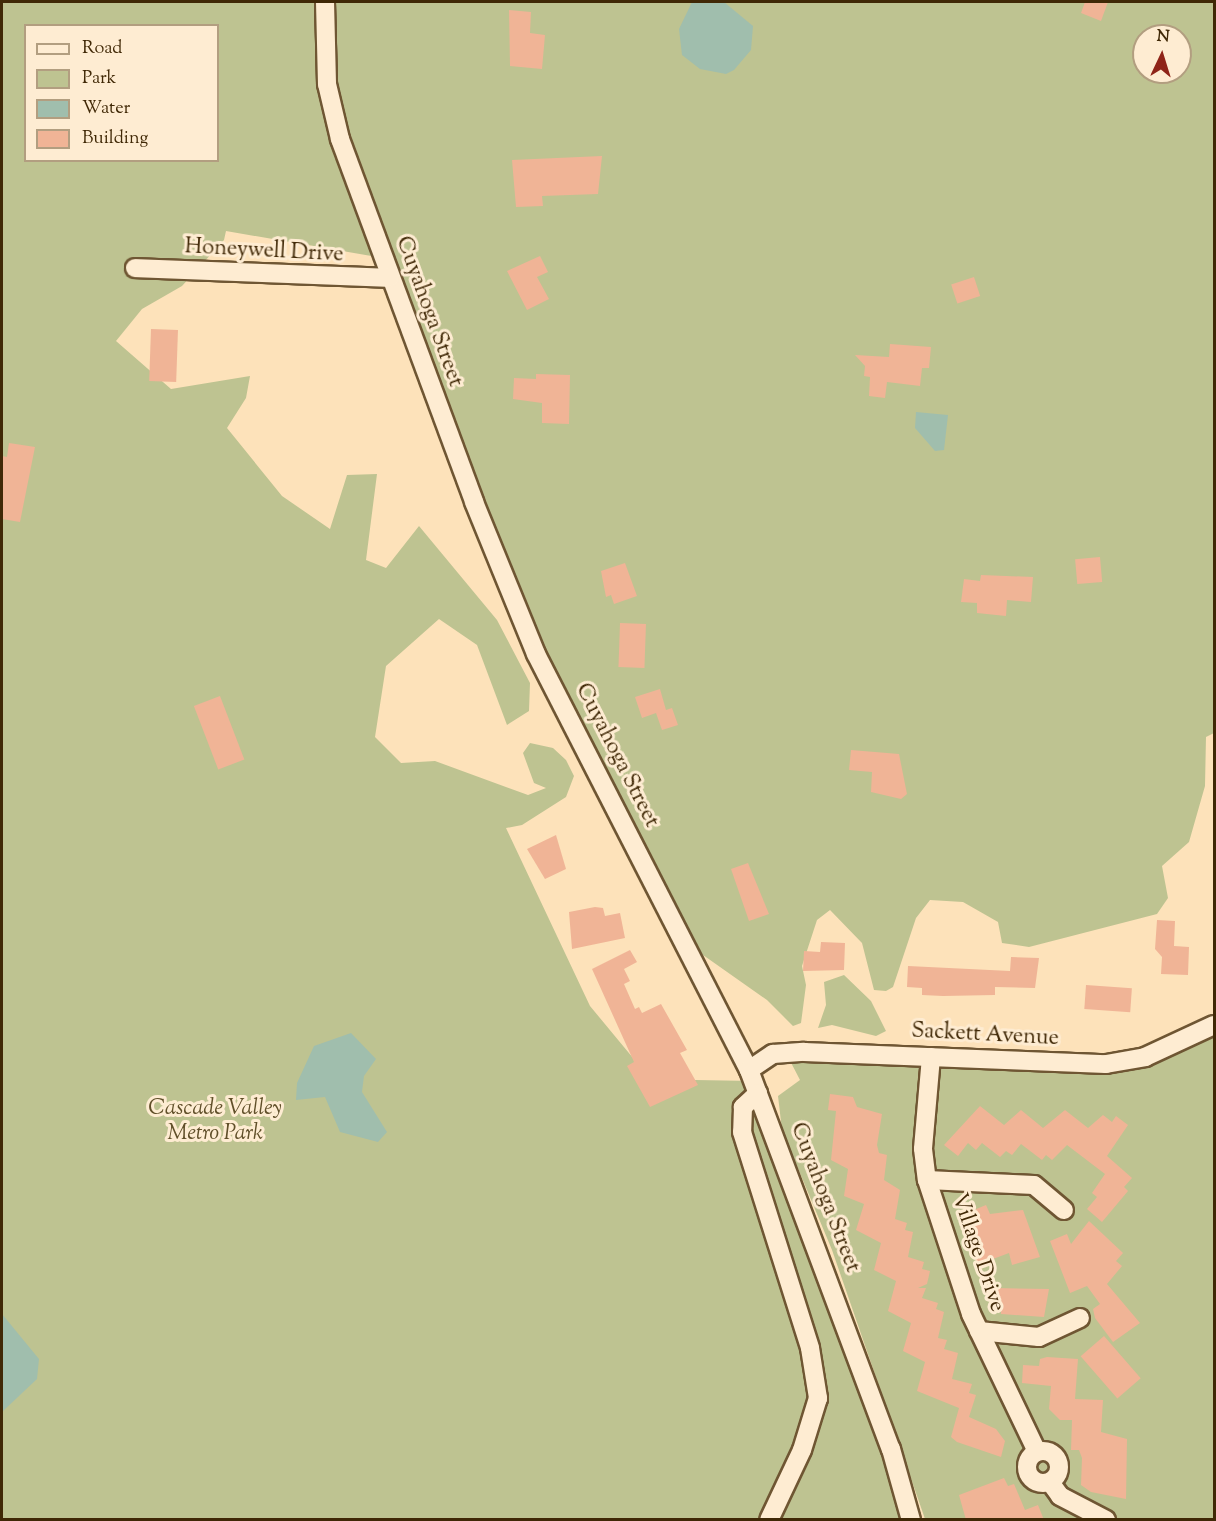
<!DOCTYPE html>
<style>
body{margin:0}
#map{position:relative;width:1216px;height:1521px;overflow:hidden;background:#fde2ba;font-family:"Sorts Mill Goudy",serif}
div>[style]{position:absolute}
.green>*{inset:0;background:#bec391}
.water>*{inset:0;background:#a0bead}
.building>*{inset:0;background:#f0b496;transform-origin:0 0}
.roads{filter:drop-shadow(2px 0 #6f5633) drop-shadow(-2px 0 #6f5633) drop-shadow(0 2px #6f5633) drop-shadow(0 -2px #6f5633)}
.minor>*{height:18px;margin:-9px;padding:0 9px;transform-origin:9px;border-radius:9px;background:#feecd2}
.minor>.ring{margin:-9px;padding:0;box-sizing:content-box;background:none;border:18px solid #feecd2;border-radius:50%}
span{translate:-50% -50%;white-space:nowrap;text-align:center;line-height:1.15;-webkit-text-stroke:6px #feecd2;paint-order:stroke}
.street-label{font-size:22px;color:#402806}
.park-label{font-size:22px;color:#604f29;font-style:italic}
.frame{position:absolute;inset:0;border:3px solid #402806;pointer-events:none}
.legend{position:absolute;left:24px;top:24px;width:195px;height:138px;box-sizing:border-box;background:#feecd2;border:2px solid #b29e80;margin:0;padding:8px 10px;list-style:none;font-size:18px;color:#402806}
.legend li{display:flex;align-items:center;gap:12px;height:30px}
.legend b{width:30px;border:2px solid #b29e80}
.north{position:absolute;left:1132px;top:24px;width:60px;height:60px;box-sizing:border-box;background:#feecd2;border:2px solid #b29e80;border-radius:50%;rotate:4deg;font-size:16px;font-weight:700;line-height:24px;text-align:center;color:#402806}
.north::after{content:'';display:block;margin:auto;width:21px;height:27px;background:#8f2418;clip-path:polygon(50% 0,100% 100%,50% 72%,0 100%)}
</style>
<div id="map">
<div class="green">
<div style="clip-path:polygon(evenodd,2px 2px,1214px 2px,1214px 733px,1206px 737px,1205px 786px,1189px 842px,1162px 866px,1168px 898px,1157px 914px,1029px 947px,1002px 943px,998px 922px,963px 902px,930px 900px,916px 918px,893px 987px,886px 991px,874px 990px,862px 943px,830px 910px,817px 920px,802px 966px,806px 985px,801px 1023px,793px 1026px,767px 1000px,686px 943px,536px 654px,383px 258px,226px 231px,224px 240px,182px 286px,142px 309px,116px 341px,171px 389px,250px 376px,246px 398px,227px 428px,282px 496px,330px 529px,347px 475px,377px 474px,366px 560px,386px 568px,419px 526px,497px 620px,530px 683px,529px 711px,507px 725px,477px 645px,439px 619px,386px 666px,375px 737px,401px 763px,435px 761px,528px 795px,546px 788px,534px 783px,523px 753px,530px 743px,553px 748px,566px 760px,574px 776px,566px 797px,522px 825px,506px 828px,590px 1006px,638px 1064px,695px 1080px,753px 1081px,911px 1519px,2px 1519px,2px 2px,26px 26px,218px 26px,218px 160px,26px 160px,26px 26px,2px 2px,1144px 36px,1180px 36px,1180px 72px,1144px 72px,1144px 36px)"></div>
<div style="clip-path:polygon(844px 975px,871px 1001px,886px 1031px,876px 1036px,832px 1025px,818px 1028px,826px 1005px,824px 982px)"></div>
<div style="clip-path:polygon(1214px 1025px,1214px 1519px,925px 1519px,832px 1250px,782px 1130px,778px 1096px,800px 1080px,786px 1053px,1106px 1064px)"></div>
</div>
<div class="water">
<div style="clip-path:polygon(692px 2px,724px 2px,753px 26px,751px 50px,734px 70px,726px 74px,700px 69px,682px 55px,679px 29px)"></div>
<div style="clip-path:polygon(916px 412px,948px 415px,944px 450px,935px 451px,915px 428px)"></div>
<div style="clip-path:polygon(351px 1033px,376px 1059px,364px 1076px,362px 1092px,387px 1132px,378px 1142px,340px 1132px,325px 1097px,296px 1100px,297px 1083px,314px 1046px)"></div>
<div style="clip-path:polygon(2px 1314px,39px 1359px,37px 1379px,2px 1412px)"></div>
</div>
<div class="building">
<div style="clip-path:polygon(1085px 2px,1108px 2px,1101px 21px,1081px 13px)"></div>
<div style="clip-path:polygon(509px 10px,531px 12px,530px 33px,545px 35px,542px 69px,510px 66px)"></div>
<div style="clip-path:polygon(602px 156px,598px 194px,542px 196px,543px 206px,516px 207px,512px 160px)"></div>
<div style="clip-path:polygon(540px 256px,548px 272px,537px 277px,549px 299px,527px 310px,507px 271px)"></div>
<div style="left:974px;top:277px;width:20px;height:24px;rotate:72deg"></div>
<div style="left:151px;top:329px;width:27px;height:52px;rotate:2deg"></div>
<div style="clip-path:polygon(890px 344px,931px 347px,929px 368px,922px 368px,920px 386px,887px 382px,885px 398px,869px 396px,870px 377px,864px 376px,865px 366px,855px 355px,889px 357px)"></div>
<div style="clip-path:polygon(536px 374px,570px 375px,569px 424px,542px 423px,542px 403px,513px 399px,514px 378px,536px 379px)"></div>
<div style="clip-path:polygon(9px 443px,35px 447px,20px 522px,2px 519px,2px 456px,7px 457px)"></div>
<div style="left:1100px;top:557px;width:25px;height:25px;rotate:85deg"></div>
<div style="clip-path:polygon(625px 563px,637px 596px,614px 604px,611px 595px,606px 597px,601px 571px)"></div>
<div style="clip-path:polygon(981px 575px,1033px 577px,1031px 602px,1007px 600px,1006px 616px,977px 613px,977px 603px,961px 602px,964px 579px,980px 581px)"></div>
<div style="left:620px;top:623px;width:26px;height:44px;rotate:2deg"></div>
<div style="clip-path:polygon(660px 689px,666px 710px,672px 708px,678px 725px,662px 730px,656px 713px,642px 718px,635px 697px)"></div>
<div style="left:220px;top:696px;width:68px;height:28px;rotate:69deg"></div>
<div style="clip-path:polygon(851px 750px,899px 754px,907px 794px,901px 799px,871px 792px,872px 772px,849px 770px)"></div>
<div style="clip-path:polygon(556px 835px,566px 869px,545px 879px,527px 849px)"></div>
<div style="clip-path:polygon(748px 863px,769px 914px,749px 921px,731px 869px)"></div>
<div style="clip-path:polygon(595px 907px,603px 908px,605px 916px,620px 913px,625px 938px,572px 949px,569px 912px)"></div>
<div style="clip-path:polygon(1157px 920px,1175px 921px,1174px 946px,1189px 947px,1188px 975px,1161px 974px,1162px 957px,1155px 949px)"></div>
<div style="clip-path:polygon(821px 942px,845px 943px,844px 970px,803px 971px,804px 951px,820px 952px)"></div>
<div style="clip-path:polygon(630px 950px,637px 962px,624px 969px,630px 981px,624px 984px,635px 1009px,639px 1007px,642px 1013px,661px 1004px,687px 1050px,680px 1053px,698px 1085px,650px 1107px,627px 1066px,634px 1062px,592px 969px)"></div>
<div style="clip-path:polygon(1011px 957px,1039px 958px,1035px 988px,995px 987px,995px 995px,943px 996px,922px 995px,922px 988px,907px 987px,908px 966px,1010px 971px)"></div>
<div style="left:1086px;top:985px;width:46px;height:24px;rotate:4deg"></div>
<div style="clip-path:polygon(830px 1094px,853px 1097px,857px 1107px,882px 1114px,877px 1145px,879px 1153px,887px 1155px,884px 1180px,900px 1190px,895px 1219px,907px 1223px,905px 1230px,913px 1232px,908px 1257px,924px 1262px,922px 1269px,930px 1271px,927px 1284px,918px 1288px,926px 1288px,922px 1298px,938px 1303px,936px 1309px,944px 1312px,938px 1338px,947px 1340px,944px 1349px,958px 1353px,952px 1379px,972px 1384px,969px 1393px,976px 1395px,969px 1417px,996px 1429px,1005px 1441px,1001px 1457px,957px 1442px,951px 1437px,959px 1408px,917px 1391px,925px 1362px,903px 1351px,911px 1323px,888px 1311px,896px 1281px,874px 1270px,881px 1243px,856px 1230px,864px 1204px,844px 1196px,848px 1169px,831px 1160px,836px 1111px,828px 1110px)"></div>
<div style="clip-path:polygon(980px 1106px,1004px 1125px,1021px 1110px,1043px 1128px,1065px 1110px,1088px 1128px,1103px 1115px,1112px 1122px,1116px 1116px,1128px 1125px,1107px 1156px,1132px 1178px,1124px 1187px,1128px 1191px,1102px 1222px,1087px 1209px,1097px 1197px,1092px 1193px,1105px 1174px,1067px 1145px,1052px 1160px,1046px 1155px,1042px 1160px,1021px 1144px,1012px 1155px,1006px 1151px,1000px 1157px,982px 1143px,976px 1150px,968px 1143px,958px 1156px,944px 1145px)"></div>
<div style="clip-path:polygon(986px 1205px,990px 1214px,1023px 1210px,1040px 1257px,1012px 1265px,1009px 1253px,977px 1265px,967px 1227px,969px 1212px)"></div>
<div style="clip-path:polygon(1089px 1221px,1123px 1253px,1116px 1261px,1122px 1266px,1107px 1284px,1140px 1323px,1113px 1342px,1095px 1318px,1093px 1309px,1100px 1304px,1087px 1286px,1070px 1293px,1050px 1241px,1067px 1234px,1071px 1244px)"></div>
<div style="clip-path:polygon(994px 1288px,1049px 1289px,1044px 1317px,1001px 1314px,1001px 1307px,994px 1307px)"></div>
<div style="left:1104px;top:1336px;width:56px;height:31px;rotate:49deg"></div>
<div style="clip-path:polygon(1047px 1357px,1078px 1359px,1075px 1399px,1103px 1400px,1101px 1432px,1127px 1439px,1126px 1499px,1091px 1492px,1081px 1485px,1082px 1458px,1079px 1450px,1071px 1450px,1072px 1420px,1060px 1420px,1049px 1409px,1051px 1386px,1022px 1383px,1023px 1365px,1039px 1366px,1040px 1359px)"></div>
<div style="clip-path:polygon(1004px 1478px,1008px 1486px,1014px 1484px,1025px 1510px,1038px 1505px,1044px 1520px,966px 1520px,959px 1495px)"></div>
</div>
<div class="roads">
<div class="minor">
<div style="left:325px;top:2px;width:82px;rotate:88.6deg"></div>
<div style="left:327px;top:84px;width:57px;rotate:76.7deg"></div>
<div style="left:340px;top:139px;width:387px;rotate:69.7deg"></div>
<div style="left:474px;top:502px;width:164px;rotate:67.8deg"></div>
<div style="left:536px;top:654px;width:467px;rotate:62.9deg"></div>
<div style="left:749px;top:1070px;width:405px;rotate:69.5deg"></div>
<div style="left:891px;top:1449px;width:74px;rotate:74.3deg"></div>
<div style="left:135px;top:268px;width:255px;rotate:2.2deg"></div>
<div style="left:931px;top:1057px;width:92px;rotate:95deg"></div>
<div style="left:923px;top:1149px;width:31px;rotate:83deg"></div>
<div style="left:927px;top:1180px;width:141px;rotate:71.8deg"></div>
<div style="left:971px;top:1314px;width:153px;rotate:64.4deg"></div>
<div style="left:749px;top:1070px;width:29px;rotate:-34deg"></div>
<div style="left:773px;top:1054px;width:31px;rotate:-4deg"></div>
<div style="left:804px;top:1052px;width:302px;rotate:2.3deg"></div>
<div style="left:1106px;top:1064px;width:40px;rotate:-10deg"></div>
<div style="left:1145px;top:1057px;width:76px;rotate:-24.9deg"></div>
<div style="left:758px;top:1093px;width:21px;rotate:137deg"></div>
<div style="left:743px;top:1107px;width:25px;rotate:92deg"></div>
<div style="left:742px;top:1132px;width:226px;rotate:72.5deg"></div>
<div style="left:810px;top:1348px;width:51px;rotate:80.9deg"></div>
<div style="left:818px;top:1398px;width:54px;rotate:107.1deg"></div>
<div style="left:802px;top:1450px;width:77px;rotate:115.2deg"></div>
<div style="left:927px;top:1180px;width:107px;rotate:2.7deg"></div>
<div style="left:1034px;top:1185px;width:39px;rotate:40deg"></div>
<div style="left:979px;top:1331px;width:60px;rotate:5.7deg"></div>
<div style="left:1039px;top:1337px;width:45px;rotate:-24.9deg"></div>
<div class="ring" style="left:1027px;top:1451px;width:14px;height:14px"></div>
<div style="left:1050px;top:1482px;width:17px;rotate:54deg"></div>
<div style="left:1060px;top:1496px;width:52px;rotate:27.6deg"></div>
</div>
</div>
<div class="street-label">
<span style="left:264px;top:252px;rotate:3deg">Honeywell Drive</span>
<span style="left:428px;top:312px;rotate:70deg">Cuyahoga Street</span>
<span style="left:616px;top:756px;rotate:63deg">Cuyahoga Street</span>
<span style="left:985px;top:1036px;rotate:3deg">Sackett Avenue</span>
<span style="left:824px;top:1198px;rotate:69deg">Cuyahoga Street</span>
<span style="left:977px;top:1253px;rotate:71deg">Village Drive</span>
</div>
<div class="park-label">
<span style="left:215px;top:1122px">Cascade Valley<br>Metro Park</span>
</div>
<div class="frame"></div>
<ul class="legend">
<li><b style="height:8px;background:#feecd2"></b>Road</li>
<li><b style="height:16px;background:#bec391"></b>Park</li>
<li><b style="height:16px;background:#a0bead"></b>Water</li>
<li><b style="height:16px;background:#f0b496"></b>Building</li>
</ul>
<div class="north">N</div>
</div>
